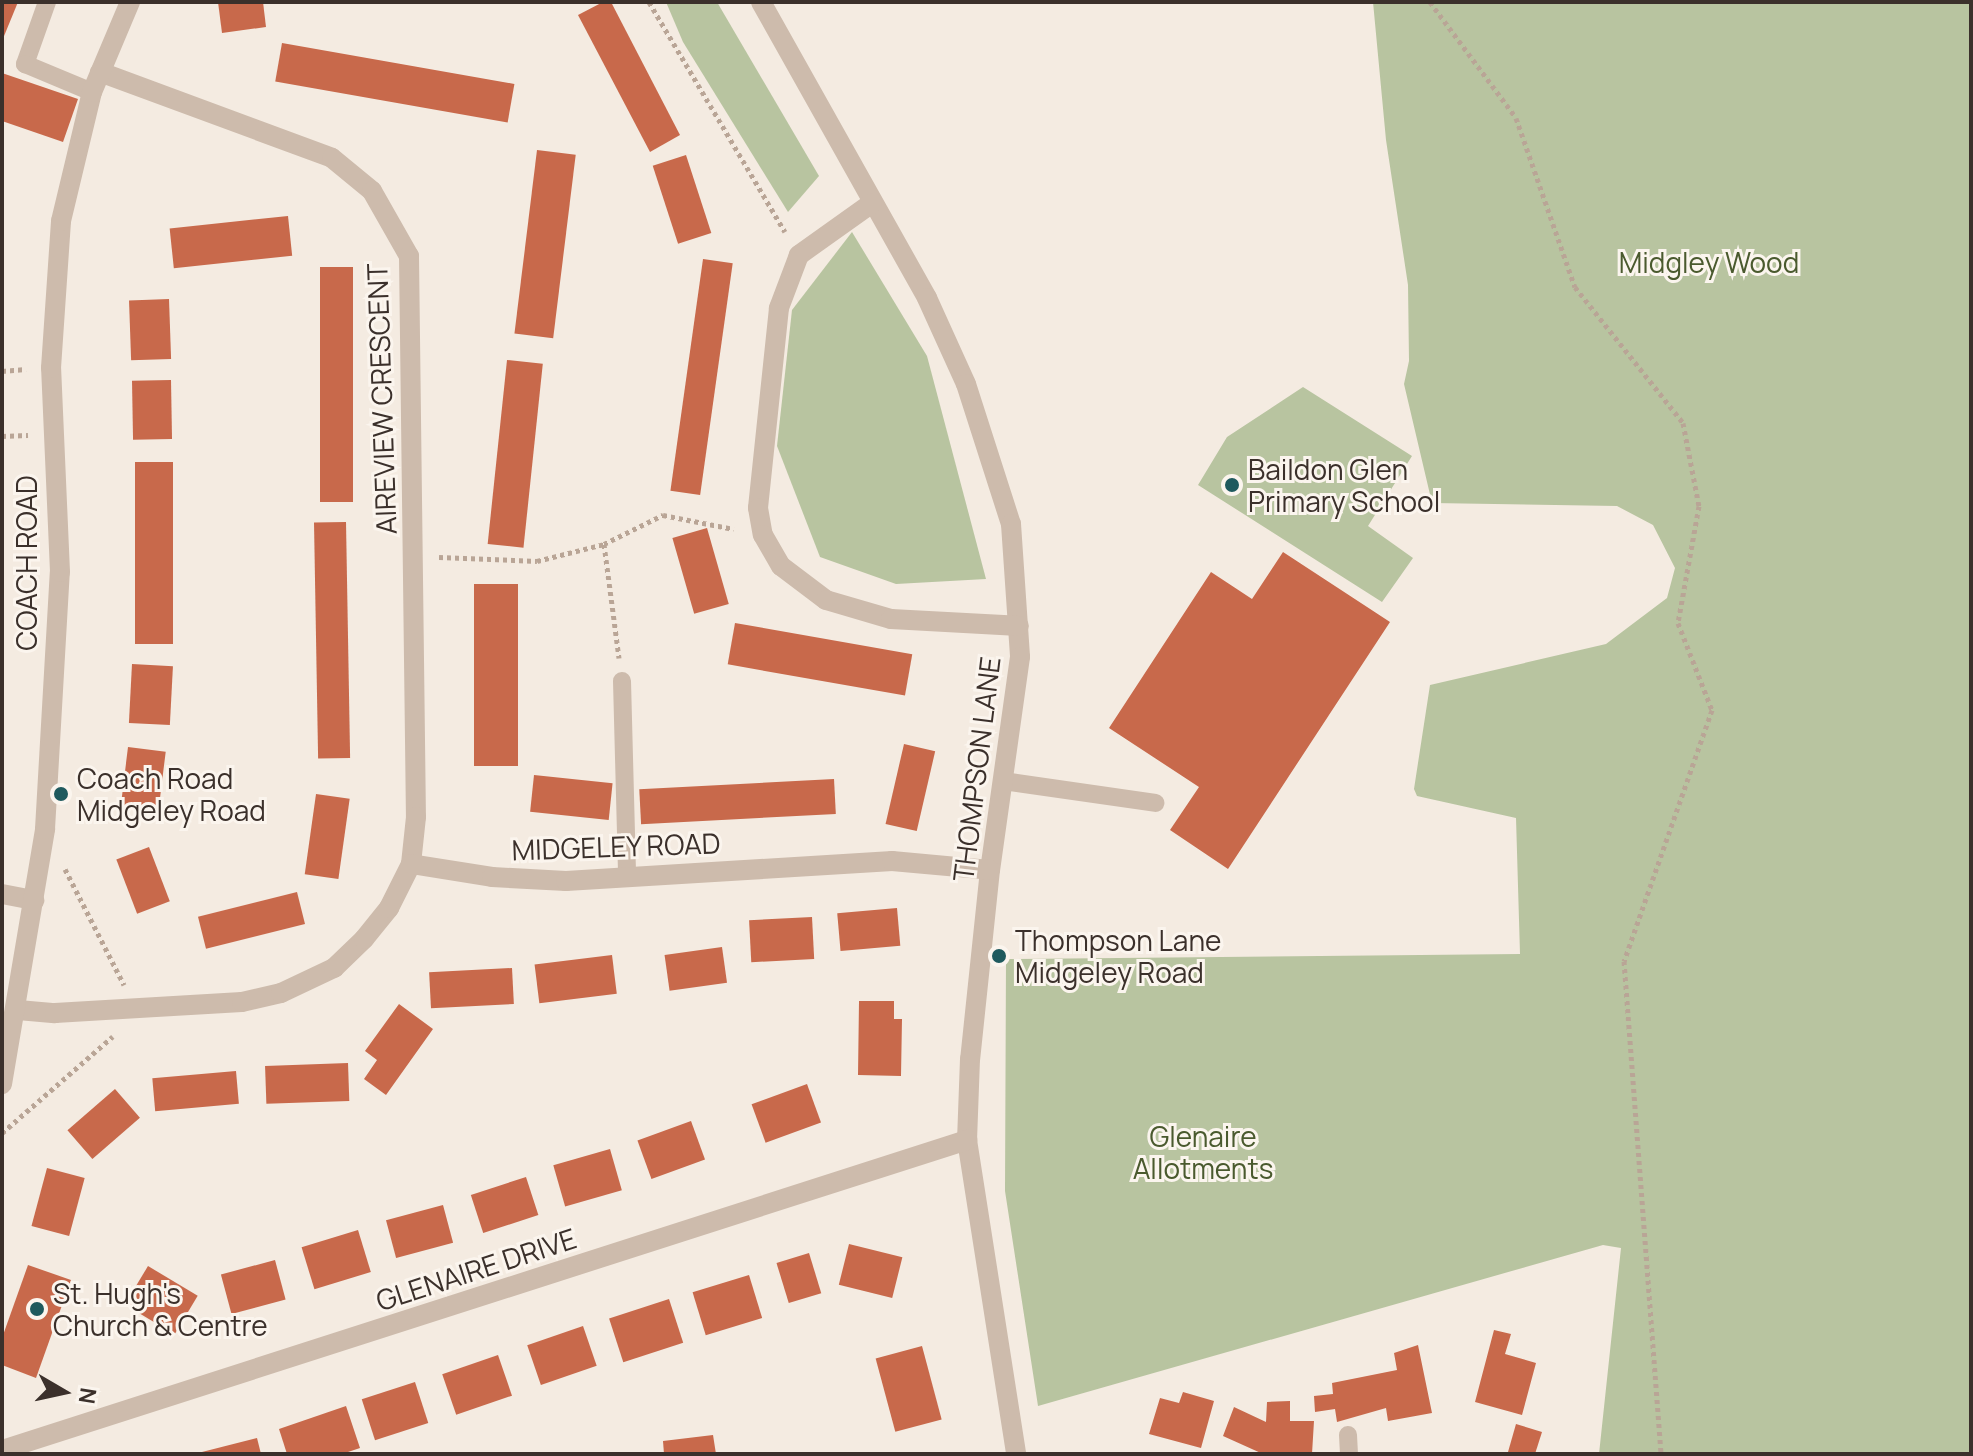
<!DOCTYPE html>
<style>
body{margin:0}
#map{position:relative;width:1973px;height:1456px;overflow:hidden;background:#f4ebe1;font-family:Manrope,sans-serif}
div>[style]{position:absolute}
.green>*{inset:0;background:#b8c4a0}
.building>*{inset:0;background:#c8694b;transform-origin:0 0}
.path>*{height:5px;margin-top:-2.5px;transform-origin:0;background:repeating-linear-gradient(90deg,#b9a596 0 4px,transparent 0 8px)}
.lane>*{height:18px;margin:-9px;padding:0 9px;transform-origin:9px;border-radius:9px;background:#cdbbac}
.street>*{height:20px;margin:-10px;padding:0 10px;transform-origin:10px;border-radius:10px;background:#cdbbac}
.dots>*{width:22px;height:22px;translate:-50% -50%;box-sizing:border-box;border:4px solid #fbf5ee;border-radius:50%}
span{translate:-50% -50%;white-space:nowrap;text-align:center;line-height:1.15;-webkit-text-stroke:6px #fbf5ee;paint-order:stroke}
.park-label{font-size:28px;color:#4a5a2e}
.street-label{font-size:28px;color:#3b302b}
.poi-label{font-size:28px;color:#3b302b}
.left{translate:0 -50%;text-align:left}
.frame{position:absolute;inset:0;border:4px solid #3b302b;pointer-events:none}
.north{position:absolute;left:24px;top:1352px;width:80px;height:80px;-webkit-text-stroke:6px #fbf5ee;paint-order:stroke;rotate:99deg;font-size:22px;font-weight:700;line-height:32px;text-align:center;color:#3b302b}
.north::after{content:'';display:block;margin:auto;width:28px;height:36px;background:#3b302b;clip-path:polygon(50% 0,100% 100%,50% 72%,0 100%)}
</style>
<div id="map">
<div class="green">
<div style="clip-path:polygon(666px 2px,717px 2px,819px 176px,788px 212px,683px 42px)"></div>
<div style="clip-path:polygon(1373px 2px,1971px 2px,1971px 1454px,1599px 1454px,1621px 1248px,1603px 1245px,1038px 1406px,1005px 1191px,1006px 959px,1520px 954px,1516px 818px,1417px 796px,1414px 789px,1430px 685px,1606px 644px,1667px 598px,1675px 568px,1653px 525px,1617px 506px,1432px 503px,1404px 384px,1409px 361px,1408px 285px,1386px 140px)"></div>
<div style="clip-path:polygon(852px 232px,927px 356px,986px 579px,896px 584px,820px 557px,777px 446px,792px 310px)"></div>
<div style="clip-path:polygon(1303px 387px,1412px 456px,1368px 526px,1413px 558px,1382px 602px,1198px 485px,1227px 437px)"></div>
</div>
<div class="building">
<div style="clip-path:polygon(2px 2px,18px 2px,2px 41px)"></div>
<div style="clip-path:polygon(218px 2px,263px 2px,266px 27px,222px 33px)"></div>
<div style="clip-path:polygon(603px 2px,611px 2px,680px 135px,650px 152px,578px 15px)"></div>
<div style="left:282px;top:43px;width:236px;height:39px;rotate:10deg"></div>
<div style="clip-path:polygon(2px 73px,78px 99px,63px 142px,2px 121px)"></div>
<div style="left:537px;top:150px;width:39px;height:185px;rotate:7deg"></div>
<div style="left:686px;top:155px;width:82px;height:35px;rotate:72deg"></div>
<div style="left:288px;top:216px;width:40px;height:119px;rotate:84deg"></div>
<div style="left:703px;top:259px;width:30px;height:234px;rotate:8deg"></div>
<div style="left:320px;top:267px;width:33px;height:235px"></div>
<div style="left:169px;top:299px;width:60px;height:40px;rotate:88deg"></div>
<div style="left:507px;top:360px;width:36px;height:185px;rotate:6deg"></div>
<div style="left:171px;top:380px;width:59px;height:39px;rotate:89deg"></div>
<div style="left:135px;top:462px;width:38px;height:182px"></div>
<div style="left:346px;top:522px;width:236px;height:32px;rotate:89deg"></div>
<div style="left:707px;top:528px;width:79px;height:36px;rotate:74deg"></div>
<div style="clip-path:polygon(1283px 552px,1390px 622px,1228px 869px,1170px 830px,1199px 787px,1109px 728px,1211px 572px,1252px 599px)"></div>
<div style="left:474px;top:584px;width:44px;height:182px"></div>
<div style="left:735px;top:623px;width:180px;height:42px;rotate:10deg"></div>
<div style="left:132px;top:664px;width:41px;height:59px;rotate:3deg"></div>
<div style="left:904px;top:744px;width:32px;height:82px;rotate:13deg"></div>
<div style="left:128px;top:747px;width:38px;height:60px;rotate:7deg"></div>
<div style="left:534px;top:775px;width:79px;height:37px;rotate:6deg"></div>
<div style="left:834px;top:779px;width:35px;height:195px;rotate:87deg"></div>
<div style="left:316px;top:794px;width:34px;height:81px;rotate:8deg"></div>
<div style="left:149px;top:847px;width:58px;height:35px;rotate:69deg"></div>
<div style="left:297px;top:892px;width:33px;height:102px;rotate:76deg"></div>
<div style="left:897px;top:908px;width:38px;height:60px;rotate:85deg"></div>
<div style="left:812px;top:917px;width:42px;height:63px;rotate:87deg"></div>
<div style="left:722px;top:947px;width:36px;height:58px;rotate:82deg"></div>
<div style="left:612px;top:955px;width:39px;height:78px;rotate:83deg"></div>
<div style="left:512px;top:968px;width:36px;height:83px;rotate:87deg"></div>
<div style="clip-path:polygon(859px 1001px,894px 1001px,894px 1019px,902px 1019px,901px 1076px,858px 1075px)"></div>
<div style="clip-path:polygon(399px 1004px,433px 1029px,386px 1095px,364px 1079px,377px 1060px,365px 1051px)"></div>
<div style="left:348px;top:1063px;width:38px;height:83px;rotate:88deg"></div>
<div style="left:236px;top:1071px;width:33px;height:84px;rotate:85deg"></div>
<div style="left:807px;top:1084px;width:41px;height:59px;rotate:70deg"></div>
<div style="left:115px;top:1089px;width:38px;height:63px;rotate:49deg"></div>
<div style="left:691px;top:1121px;width:41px;height:57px;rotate:70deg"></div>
<div style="left:610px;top:1149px;width:43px;height:59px;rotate:74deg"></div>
<div style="left:47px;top:1168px;width:39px;height:60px;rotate:15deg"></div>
<div style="left:526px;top:1177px;width:40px;height:58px;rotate:72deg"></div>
<div style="left:443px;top:1205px;width:39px;height:59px;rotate:75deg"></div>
<div style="left:358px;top:1230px;width:44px;height:59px;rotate:73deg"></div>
<div style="left:849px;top:1244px;width:55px;height:42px;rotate:14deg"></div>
<div style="left:809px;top:1253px;width:42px;height:34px;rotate:73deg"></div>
<div style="left:275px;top:1260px;width:41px;height:56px;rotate:75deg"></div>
<div style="clip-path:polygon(28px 1265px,71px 1280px,36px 1378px,2px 1365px,2px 1338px)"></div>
<div style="left:148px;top:1266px;width:58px;height:45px;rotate:31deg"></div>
<div style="left:749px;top:1275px;width:45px;height:59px;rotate:73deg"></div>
<div style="left:669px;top:1299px;width:46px;height:63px;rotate:72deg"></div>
<div style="left:583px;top:1326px;width:42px;height:59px;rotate:71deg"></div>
<div style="clip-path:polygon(1494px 1330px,1511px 1334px,1505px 1354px,1536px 1363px,1522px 1415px,1475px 1402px)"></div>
<div style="clip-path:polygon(1418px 1345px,1432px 1413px,1388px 1421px,1386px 1408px,1337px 1422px,1335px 1409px,1315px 1412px,1314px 1396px,1333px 1394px,1332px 1383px,1397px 1370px,1394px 1353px)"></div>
<div style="left:922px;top:1346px;width:76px;height:48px;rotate:75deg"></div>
<div style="left:498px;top:1355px;width:43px;height:59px;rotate:71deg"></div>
<div style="left:415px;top:1382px;width:43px;height:56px;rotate:72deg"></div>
<div style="clip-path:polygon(1183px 1392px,1214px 1401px,1201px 1448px,1149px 1434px,1160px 1398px,1179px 1403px)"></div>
<div style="clip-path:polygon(1290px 1401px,1290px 1421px,1314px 1421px,1312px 1454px,1263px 1454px,1223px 1436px,1234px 1407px,1266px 1422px,1267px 1402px)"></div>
<div style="clip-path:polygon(346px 1406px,360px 1448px,342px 1454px,287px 1454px,279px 1429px)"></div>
<div style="clip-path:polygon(1516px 1424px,1542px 1432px,1535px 1454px,1508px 1452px)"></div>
<div style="clip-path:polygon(713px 1435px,716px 1454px,664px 1454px,663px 1441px)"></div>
<div style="clip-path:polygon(257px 1438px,261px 1454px,198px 1454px,198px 1453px)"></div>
</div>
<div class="path">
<div style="left:649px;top:2px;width:267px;rotate:59.4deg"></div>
<div style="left:1430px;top:2px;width:144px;rotate:53.4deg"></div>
<div style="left:1516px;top:118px;width:179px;rotate:70.8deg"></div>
<div style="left:1575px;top:287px;width:174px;rotate:51.5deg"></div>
<div style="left:1683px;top:423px;width:85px;rotate:79.1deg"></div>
<div style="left:1699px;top:506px;width:119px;rotate:100.2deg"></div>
<div style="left:1678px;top:623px;width:93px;rotate:68.7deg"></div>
<div style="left:1712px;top:710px;width:266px;rotate:109.3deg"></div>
<div style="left:1624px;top:961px;width:494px;rotate:85.7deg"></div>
<div style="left:2px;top:371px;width:24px;rotate:-5deg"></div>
<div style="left:2px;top:436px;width:26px;rotate:-2deg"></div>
<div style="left:604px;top:544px;width:115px;rotate:82.5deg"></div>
<div style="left:439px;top:557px;width:98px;rotate:2.3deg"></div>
<div style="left:537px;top:561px;width:69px;rotate:-14.2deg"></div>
<div style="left:604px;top:544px;width:66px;rotate:-26.2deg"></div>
<div style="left:663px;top:515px;width:72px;rotate:11.2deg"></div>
<div style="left:65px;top:869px;width:130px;rotate:63deg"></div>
<div style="left:2px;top:1133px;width:147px;rotate:-41.1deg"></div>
</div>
<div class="lane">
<div style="left:47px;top:2px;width:66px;rotate:109.5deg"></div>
<div style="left:25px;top:64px;width:73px;rotate:22.7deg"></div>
<div style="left:622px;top:681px;width:196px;rotate:88.5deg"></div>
<div style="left:1003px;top:781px;width:154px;rotate:8.2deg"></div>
<div style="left:1348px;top:1435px;width:19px;rotate:87deg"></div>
</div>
<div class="street">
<div style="left:761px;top:2px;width:339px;rotate:60.7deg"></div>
<div style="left:927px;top:298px;width:94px;rotate:65.6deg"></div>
<div style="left:966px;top:384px;width:147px;rotate:72.2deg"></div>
<div style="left:1011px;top:524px;width:133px;rotate:86.1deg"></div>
<div style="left:1020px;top:657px;width:215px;rotate:98deg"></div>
<div style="left:990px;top:870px;width:190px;rotate:96deg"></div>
<div style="left:970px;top:1059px;width:81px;rotate:92.1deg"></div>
<div style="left:967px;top:1140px;width:318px;rotate:81.1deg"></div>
<div style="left:100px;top:72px;width:247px;rotate:20.3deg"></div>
<div style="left:332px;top:158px;width:52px;rotate:39.5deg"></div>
<div style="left:372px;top:191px;width:75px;rotate:60.4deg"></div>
<div style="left:409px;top:256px;width:561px;rotate:89.29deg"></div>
<div style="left:416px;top:817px;width:47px;rotate:96.1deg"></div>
<div style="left:872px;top:203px;width:90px;rotate:144.5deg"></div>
<div style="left:799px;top:255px;width:57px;rotate:110.7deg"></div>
<div style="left:779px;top:308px;width:201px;rotate:96deg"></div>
<div style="left:758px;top:508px;width:27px;rotate:80deg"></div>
<div style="left:763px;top:535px;width:36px;rotate:60deg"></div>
<div style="left:781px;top:566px;width:56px;rotate:37.1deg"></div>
<div style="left:826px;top:600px;width:68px;rotate:16.3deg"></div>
<div style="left:891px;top:619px;width:128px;rotate:3.1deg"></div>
<div style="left:2px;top:894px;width:33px;rotate:11deg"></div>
<div style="left:18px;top:1010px;width:37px;rotate:5deg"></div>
<div style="left:55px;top:1013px;width:187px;rotate:-3.4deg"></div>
<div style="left:242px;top:1002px;width:40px;rotate:-13deg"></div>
<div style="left:281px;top:993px;width:59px;rotate:-25.3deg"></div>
<div style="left:334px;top:968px;width:42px;rotate:-44deg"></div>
<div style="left:364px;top:939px;width:40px;rotate:-51deg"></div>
<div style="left:389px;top:908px;width:49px;rotate:-63.4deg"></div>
<div style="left:411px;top:864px;width:82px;rotate:9.1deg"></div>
<div style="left:492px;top:877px;width:74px;rotate:3.1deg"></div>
<div style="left:566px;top:881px;width:327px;rotate:-3.5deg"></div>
<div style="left:892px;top:861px;width:98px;rotate:5.2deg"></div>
<div style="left:2px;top:1084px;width:259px;rotate:-80.4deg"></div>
<div style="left:45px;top:829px;width:257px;rotate:-86.7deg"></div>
<div style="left:60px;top:572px;width:204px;rotate:-92.5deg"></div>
<div style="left:51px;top:368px;width:147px;rotate:-86.1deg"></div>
<div style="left:61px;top:221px;width:133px;rotate:-76.5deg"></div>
<div style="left:92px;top:92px;width:98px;rotate:-67.1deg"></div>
<div style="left:2px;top:1450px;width:1014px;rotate:-17.81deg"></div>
</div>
<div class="dots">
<div style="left:1232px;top:485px;background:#1f5a5e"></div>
<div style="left:61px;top:794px;background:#1f5a5e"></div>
<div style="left:999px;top:956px;background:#1f5a5e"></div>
<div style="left:37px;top:1309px;background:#1f5a5e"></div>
</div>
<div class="park-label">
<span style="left:1709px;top:262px">Midgley Wood</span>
<span style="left:1203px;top:1152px">Glenaire<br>Allotments</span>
</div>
<div class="street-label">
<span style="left:381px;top:399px;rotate:-92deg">AIREVIEW CRESCENT</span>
<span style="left:26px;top:563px;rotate:-90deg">COACH ROAD</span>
<span style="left:976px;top:769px;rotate:-83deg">THOMPSON LANE</span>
<span style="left:616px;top:846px;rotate:-2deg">MIDGELEY ROAD</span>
<span style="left:476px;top:1269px;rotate:-18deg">GLENAIRE DRIVE</span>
</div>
<div class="poi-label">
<span class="left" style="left:1248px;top:485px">Baildon Glen<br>Primary School</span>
<span class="left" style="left:77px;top:794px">Coach Road<br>Midgeley Road</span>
<span class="left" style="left:1015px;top:956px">Thompson Lane<br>Midgeley Road</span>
<span class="left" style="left:53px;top:1309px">St. Hugh's<br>Church &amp; Centre</span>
</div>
<div class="frame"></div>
<div class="north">N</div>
</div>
